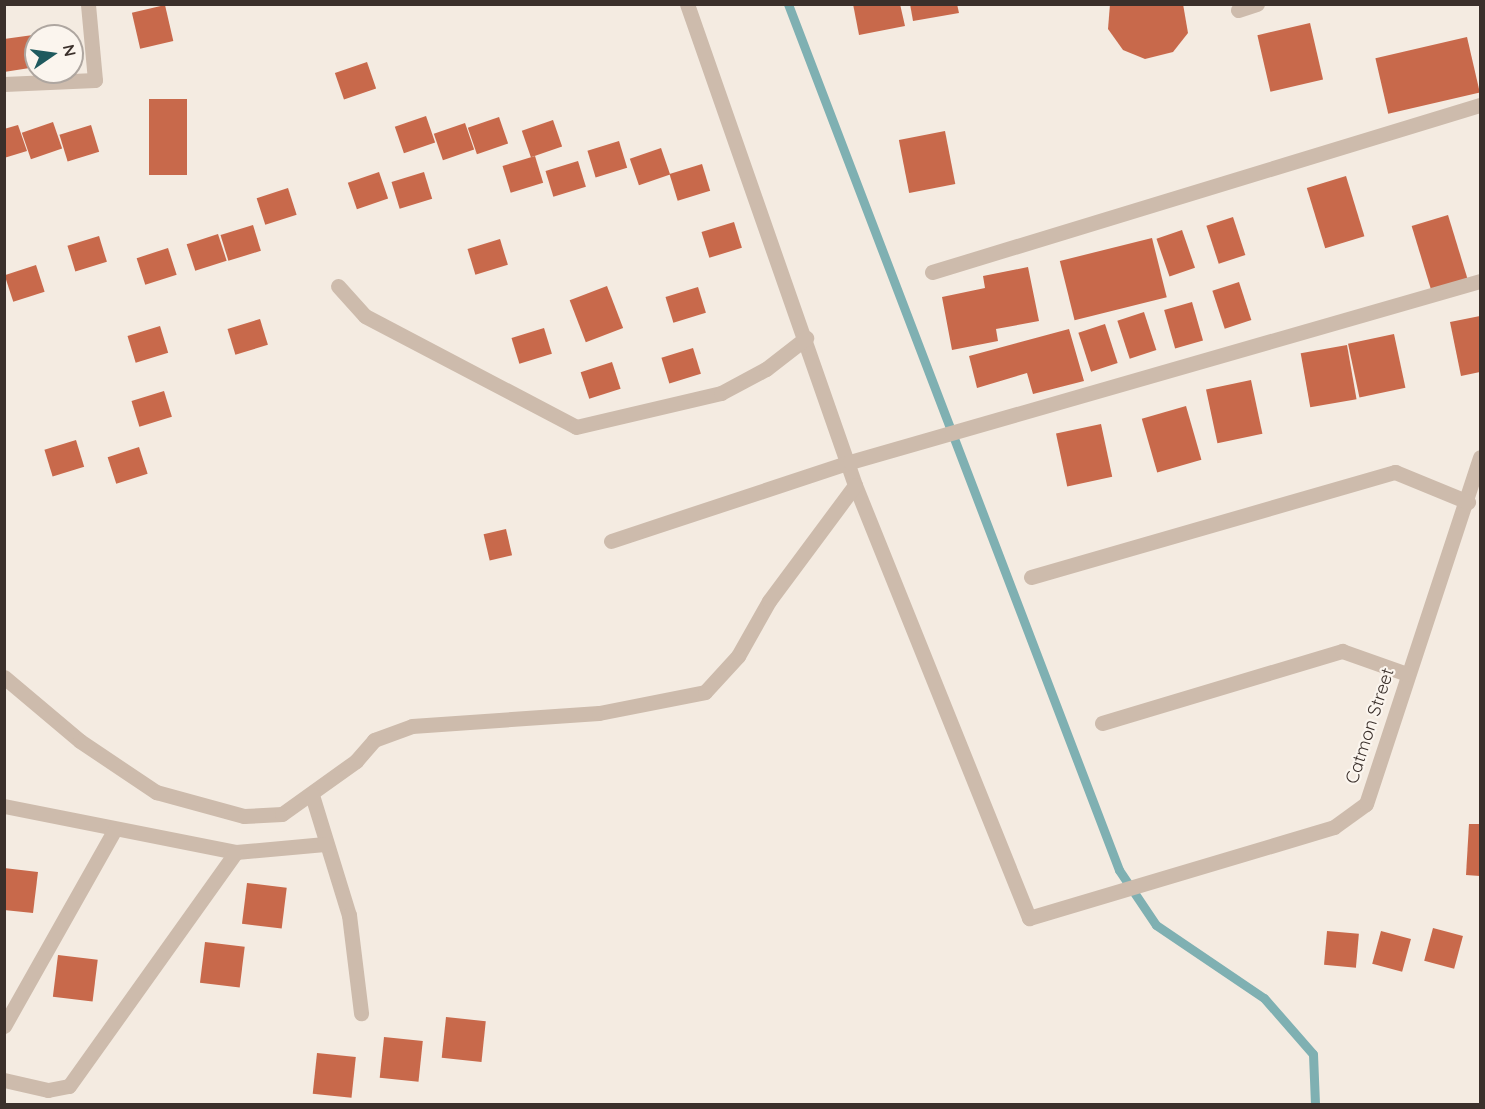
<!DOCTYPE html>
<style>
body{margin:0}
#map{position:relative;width:1485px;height:1109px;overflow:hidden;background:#f4ebe1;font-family:Quicksand,sans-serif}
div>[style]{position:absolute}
.stream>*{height:9px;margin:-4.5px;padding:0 4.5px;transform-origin:4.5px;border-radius:4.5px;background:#7fb0b2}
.building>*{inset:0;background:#c8694b;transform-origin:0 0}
.minor>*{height:15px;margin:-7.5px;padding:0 7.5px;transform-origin:7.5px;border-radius:7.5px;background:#cdbbac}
span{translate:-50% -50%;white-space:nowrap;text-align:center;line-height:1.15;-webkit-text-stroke:4.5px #fbf5ee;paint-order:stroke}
.street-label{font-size:18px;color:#3b302b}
.frame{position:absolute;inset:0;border:6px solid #3b302b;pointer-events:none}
.north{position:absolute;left:24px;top:24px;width:60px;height:60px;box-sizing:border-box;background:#fbf5ee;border:2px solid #aea6a0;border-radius:50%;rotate:77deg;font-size:16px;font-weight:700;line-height:24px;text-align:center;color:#3b302b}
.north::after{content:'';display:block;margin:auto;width:21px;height:27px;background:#1f5a5e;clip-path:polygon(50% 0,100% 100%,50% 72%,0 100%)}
</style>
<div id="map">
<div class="stream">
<div style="left:788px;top:4px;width:927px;rotate:69.08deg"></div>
<div style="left:1119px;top:870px;width:66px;rotate:56.1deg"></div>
<div style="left:1156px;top:925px;width:130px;rotate:34.1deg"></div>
<div style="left:1264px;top:998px;width:74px;rotate:48.8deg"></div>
<div style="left:1313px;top:1054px;width:50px;rotate:87.7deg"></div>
</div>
<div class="building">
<div style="clip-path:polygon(853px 4px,900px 4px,905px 26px,859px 35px)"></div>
<div style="clip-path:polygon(910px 4px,957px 4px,959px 13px,913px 21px)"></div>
<div style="clip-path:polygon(1183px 4px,1188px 33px,1173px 52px,1145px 59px,1123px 50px,1108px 29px,1110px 4px)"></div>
<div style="left:165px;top:5px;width:37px;height:34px;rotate:77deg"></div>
<div style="left:1310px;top:23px;width:58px;height:54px;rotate:77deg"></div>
<div style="clip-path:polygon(33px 35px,36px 67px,4px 72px,4px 39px)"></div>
<div style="left:1467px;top:37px;width:57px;height:94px;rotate:77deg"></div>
<div style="left:367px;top:62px;width:28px;height:34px;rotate:71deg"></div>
<div style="left:149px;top:99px;width:38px;height:76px"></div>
<div style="left:426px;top:116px;width:28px;height:33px;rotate:71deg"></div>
<div style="left:499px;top:117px;width:28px;height:33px;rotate:71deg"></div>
<div style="left:553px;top:120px;width:28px;height:33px;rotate:71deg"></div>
<div style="left:53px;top:122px;width:28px;height:33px;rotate:71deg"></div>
<div style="left:465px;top:123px;width:28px;height:33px;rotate:71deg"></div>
<div style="clip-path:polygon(18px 125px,27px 151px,4px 158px,4px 129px)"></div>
<div style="left:91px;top:125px;width:28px;height:33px;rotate:73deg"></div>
<div style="left:945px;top:131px;width:54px;height:47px;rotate:79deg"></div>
<div style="left:619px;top:141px;width:28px;height:33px;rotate:73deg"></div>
<div style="left:661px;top:148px;width:28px;height:33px;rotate:71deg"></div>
<div style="left:535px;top:156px;width:28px;height:34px;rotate:73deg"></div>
<div style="left:578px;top:161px;width:27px;height:34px;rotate:73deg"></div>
<div style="left:702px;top:164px;width:28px;height:34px;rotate:73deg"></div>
<div style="left:379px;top:172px;width:28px;height:33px;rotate:71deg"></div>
<div style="left:424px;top:172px;width:28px;height:34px;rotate:73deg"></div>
<div style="left:1346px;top:176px;width:63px;height:41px;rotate:73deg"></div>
<div style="left:288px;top:188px;width:28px;height:33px;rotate:72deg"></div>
<div style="left:1448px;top:215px;width:68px;height:38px;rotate:73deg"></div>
<div style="left:1233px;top:217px;width:40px;height:28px;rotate:72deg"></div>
<div style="left:734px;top:222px;width:27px;height:34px;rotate:73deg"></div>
<div style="left:253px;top:225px;width:27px;height:34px;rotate:73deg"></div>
<div style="left:1182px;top:230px;width:40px;height:27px;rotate:71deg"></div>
<div style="left:218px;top:234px;width:28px;height:33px;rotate:72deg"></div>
<div style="left:99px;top:236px;width:27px;height:33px;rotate:73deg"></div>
<div style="left:1152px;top:238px;width:61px;height:95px;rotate:76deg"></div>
<div style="left:500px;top:239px;width:27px;height:34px;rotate:73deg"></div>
<div style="left:168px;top:248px;width:28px;height:33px;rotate:72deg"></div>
<div style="left:36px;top:265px;width:28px;height:33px;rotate:72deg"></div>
<div style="clip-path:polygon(1028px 267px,1039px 321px,996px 329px,998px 341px,952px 350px,942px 297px,985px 288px,983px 276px)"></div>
<div style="left:1239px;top:282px;width:40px;height:28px;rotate:72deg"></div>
<div style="left:607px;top:286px;width:45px;height:40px;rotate:69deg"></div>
<div style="left:698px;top:287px;width:27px;height:34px;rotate:73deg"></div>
<div style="left:1192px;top:302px;width:40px;height:29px;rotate:74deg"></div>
<div style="left:1144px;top:312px;width:40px;height:28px;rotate:72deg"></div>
<div style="clip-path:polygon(1480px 316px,1480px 372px,1461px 376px,1450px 322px)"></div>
<div style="left:260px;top:319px;width:27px;height:34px;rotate:73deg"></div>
<div style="left:1105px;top:324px;width:41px;height:28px;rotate:72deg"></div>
<div style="left:160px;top:326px;width:28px;height:34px;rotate:73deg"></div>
<div style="left:544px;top:328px;width:27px;height:34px;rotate:73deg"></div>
<div style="clip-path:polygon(1069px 329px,1084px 381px,1033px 394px,1027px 373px,977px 388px,969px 356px)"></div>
<div style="left:1394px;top:334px;width:55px;height:47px;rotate:78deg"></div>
<div style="left:1347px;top:345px;width:55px;height:47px;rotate:80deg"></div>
<div style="left:693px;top:348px;width:27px;height:33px;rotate:73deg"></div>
<div style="left:612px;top:362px;width:28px;height:33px;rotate:72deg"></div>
<div style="left:1251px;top:380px;width:55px;height:46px;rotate:78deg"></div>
<div style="left:164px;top:391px;width:27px;height:34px;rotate:73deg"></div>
<div style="left:1186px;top:406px;width:56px;height:46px;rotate:74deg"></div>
<div style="left:1101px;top:424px;width:54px;height:46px;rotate:78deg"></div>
<div style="left:76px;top:440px;width:28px;height:33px;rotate:73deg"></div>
<div style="left:139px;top:447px;width:28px;height:33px;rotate:72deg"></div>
<div style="left:506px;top:529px;width:27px;height:23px;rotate:77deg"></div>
<div style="clip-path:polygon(1469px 824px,1480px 824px,1480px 876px,1466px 875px)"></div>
<div style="clip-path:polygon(4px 868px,38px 872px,33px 913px,4px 910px)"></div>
<div style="left:247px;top:883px;width:40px;height:41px;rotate:7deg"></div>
<div style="left:1433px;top:928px;width:31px;height:34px;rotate:15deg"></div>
<div style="left:1327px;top:931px;width:32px;height:34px;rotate:5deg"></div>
<div style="left:1381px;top:931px;width:31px;height:34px;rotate:15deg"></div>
<div style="left:205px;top:942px;width:40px;height:41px;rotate:7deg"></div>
<div style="left:58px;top:955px;width:40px;height:42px;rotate:7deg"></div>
<div style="left:446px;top:1017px;width:40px;height:41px;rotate:6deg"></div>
<div style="left:384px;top:1037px;width:39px;height:41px;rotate:6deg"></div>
<div style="left:317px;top:1053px;width:39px;height:41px;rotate:6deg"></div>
</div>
<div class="minor">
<div style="left:687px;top:4px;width:509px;rotate:70.75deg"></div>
<div style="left:855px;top:485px;width:467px;rotate:68.1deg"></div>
<div style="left:1029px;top:918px;width:318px;rotate:-16.6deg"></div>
<div style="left:1334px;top:827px;width:39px;rotate:-36deg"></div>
<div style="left:1366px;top:804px;width:365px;rotate:-71.8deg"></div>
<div style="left:1238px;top:10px;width:20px;rotate:-18deg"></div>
<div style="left:4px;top:84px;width:91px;rotate:-2.5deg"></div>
<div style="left:95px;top:80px;width:76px;rotate:-95.3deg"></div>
<div style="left:932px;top:272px;width:573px;rotate:-16.95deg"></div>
<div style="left:338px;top:286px;width:40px;rotate:48deg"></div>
<div style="left:365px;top:316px;width:238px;rotate:27.7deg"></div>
<div style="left:576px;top:427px;width:149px;rotate:-13.2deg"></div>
<div style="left:721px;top:393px;width:51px;rotate:-28.1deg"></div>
<div style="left:766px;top:369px;width:51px;rotate:-37.8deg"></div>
<div style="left:611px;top:541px;width:252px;rotate:-18.3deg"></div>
<div style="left:850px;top:462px;width:655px;rotate:-16.03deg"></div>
<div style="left:1031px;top:577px;width:379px;rotate:-16.1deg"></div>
<div style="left:1395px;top:472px;width:79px;rotate:22.3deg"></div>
<div style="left:4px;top:677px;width:99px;rotate:40.1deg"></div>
<div style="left:80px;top:741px;width:92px;rotate:33.9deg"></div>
<div style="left:156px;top:792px;width:91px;rotate:15.3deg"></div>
<div style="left:244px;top:816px;width:38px;rotate:-3deg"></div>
<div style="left:282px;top:814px;width:91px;rotate:-35.6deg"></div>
<div style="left:356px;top:761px;width:28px;rotate:-49deg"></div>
<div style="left:374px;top:740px;width:40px;rotate:-20.2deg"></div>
<div style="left:412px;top:726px;width:187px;rotate:-4deg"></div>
<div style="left:599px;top:713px;width:108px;rotate:-11.2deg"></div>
<div style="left:705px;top:692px;width:49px;rotate:-47.5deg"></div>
<div style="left:738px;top:656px;width:63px;rotate:-60.6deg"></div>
<div style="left:769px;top:601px;width:144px;rotate:-53.4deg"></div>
<div style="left:1102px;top:723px;width:251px;rotate:-16.7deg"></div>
<div style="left:1342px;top:651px;width:69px;rotate:19.5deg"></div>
<div style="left:312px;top:795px;width:126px;rotate:72.9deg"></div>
<div style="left:349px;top:915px;width:99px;rotate:83deg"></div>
<div style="left:4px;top:806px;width:237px;rotate:11.2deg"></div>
<div style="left:236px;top:852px;width:89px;rotate:-5.1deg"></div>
<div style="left:4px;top:1026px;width:226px;rotate:-60.6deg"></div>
<div style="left:4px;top:1080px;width:45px;rotate:12.8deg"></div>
<div style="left:48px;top:1090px;width:21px;rotate:-11deg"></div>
<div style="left:69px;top:1086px;width:287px;rotate:-54.5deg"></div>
</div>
<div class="street-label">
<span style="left:1370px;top:726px;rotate:-72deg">Catmon Street</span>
</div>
<div class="frame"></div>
<div class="north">N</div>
</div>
